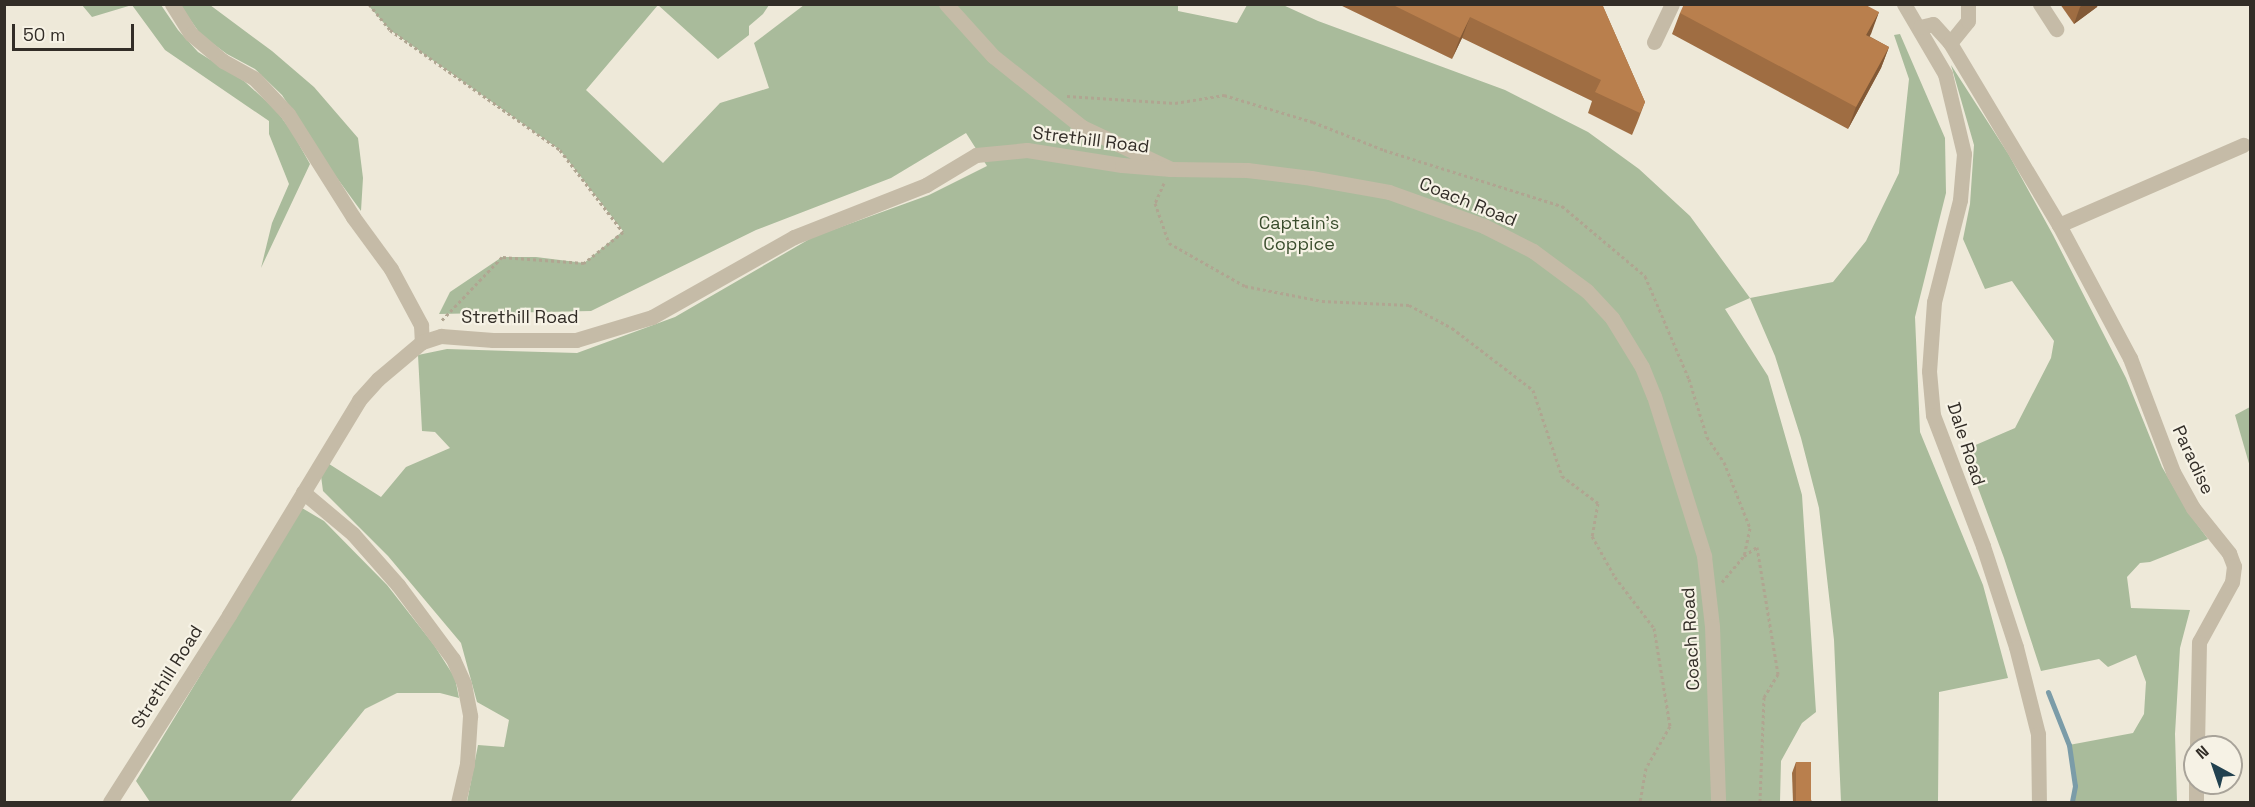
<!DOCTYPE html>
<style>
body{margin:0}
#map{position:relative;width:2255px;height:807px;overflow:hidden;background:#eee9d9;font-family:"Space Grotesk",sans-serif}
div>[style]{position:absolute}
.green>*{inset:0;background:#a9bb9b}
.stream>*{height:5px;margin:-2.5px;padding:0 2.5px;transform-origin:2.5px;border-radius:2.5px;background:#7b9ca8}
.path>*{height:3px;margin-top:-1.5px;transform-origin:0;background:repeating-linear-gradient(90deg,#b0a591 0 3px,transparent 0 6px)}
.minor>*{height:15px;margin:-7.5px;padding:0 7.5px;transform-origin:7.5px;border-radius:7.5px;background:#c5bba7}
.wall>*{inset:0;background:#9f6d42}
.shaded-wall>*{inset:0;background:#825936}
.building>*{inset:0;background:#b97f4d;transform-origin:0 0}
span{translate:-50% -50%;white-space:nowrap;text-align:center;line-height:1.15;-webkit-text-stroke:4.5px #f6f2e5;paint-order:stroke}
.street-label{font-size:18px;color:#322d27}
.park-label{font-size:18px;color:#3a4d2d}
.frame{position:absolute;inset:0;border:6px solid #322d27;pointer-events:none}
.north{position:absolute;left:2183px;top:735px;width:60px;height:60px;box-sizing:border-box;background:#f6f2e5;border:2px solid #a8a399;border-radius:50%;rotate:320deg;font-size:16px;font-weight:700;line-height:24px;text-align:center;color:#322d27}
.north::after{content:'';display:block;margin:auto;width:21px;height:27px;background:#21414f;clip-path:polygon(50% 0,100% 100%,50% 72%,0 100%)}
.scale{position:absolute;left:12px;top:24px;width:122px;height:27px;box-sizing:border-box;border:3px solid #322d27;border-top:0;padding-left:8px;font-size:18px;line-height:21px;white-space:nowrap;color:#322d27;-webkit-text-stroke:4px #f6f2e5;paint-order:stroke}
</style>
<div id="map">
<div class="green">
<div style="clip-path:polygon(1178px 4px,1178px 11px,1237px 23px,1247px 5px,1283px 5px,1318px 21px,1505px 90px,1588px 132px,1639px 169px,1690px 216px,1750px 298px,1833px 282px,1866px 241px,1899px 173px,1909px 79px,1894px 35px,1900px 34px,1945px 138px,1946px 193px,1915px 317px,1920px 432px,1983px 585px,2008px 678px,1939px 692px,1938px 802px,1841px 802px,1834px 640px,1819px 508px,1801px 438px,1775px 356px,1750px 298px,1725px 309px,1768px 376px,1802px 495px,1816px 712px,1802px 723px,1781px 761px,1780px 802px,467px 802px,478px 745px,504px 747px,509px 720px,477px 702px,461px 643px,388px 556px,323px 491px,321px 476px,326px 462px,381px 497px,406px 467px,450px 448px,435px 432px,422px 431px,418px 355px,447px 349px,577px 353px,675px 317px,813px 237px,929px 195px,987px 166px,966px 133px,891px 178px,756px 230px,591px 311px,439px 314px,450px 292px,502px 257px,536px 257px,584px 263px,623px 231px,560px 150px,390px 30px,368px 5px,769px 5px,763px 14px,749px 26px,749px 35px,718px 59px,658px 5px,586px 90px,663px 163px,720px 103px,769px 88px,754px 43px,804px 5px)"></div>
<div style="clip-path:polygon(82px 5px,161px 5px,178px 30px,198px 52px,244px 81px,276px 110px,292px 132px,310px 164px,261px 268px,272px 223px,289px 184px,269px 134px,269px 121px,165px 50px,132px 5px,92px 17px)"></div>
<div style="clip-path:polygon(180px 5px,210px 5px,272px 51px,314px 87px,358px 138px,363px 178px,361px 211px,329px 167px,282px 95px,255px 69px,227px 54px,201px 35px)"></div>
<div style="clip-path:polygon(1951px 65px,2009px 155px,2053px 235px,2126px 378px,2162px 467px,2188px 512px,2208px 539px,2150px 562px,2140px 563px,2127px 577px,2131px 608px,2190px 610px,2180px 648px,2175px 734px,2177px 802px,2072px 802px,2075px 786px,2069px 745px,2133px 733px,2144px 714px,2146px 682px,2136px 655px,2108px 667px,2099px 659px,2041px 671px,2004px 558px,1964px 450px,2015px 428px,2051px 358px,2054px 341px,2012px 281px,1985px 289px,1963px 239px,1970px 204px,1974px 145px)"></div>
<div style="clip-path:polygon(2250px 407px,2250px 467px,2235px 415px)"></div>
<div style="clip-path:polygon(302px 508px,324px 521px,387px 585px,434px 645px,455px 678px,459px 698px,440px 693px,397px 693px,365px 709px,290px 802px,150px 802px,136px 781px)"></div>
</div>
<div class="stream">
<div style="left:2048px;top:692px;width:57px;rotate:68.4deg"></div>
<div style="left:2069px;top:745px;width:41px;rotate:81.7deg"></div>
<div style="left:2075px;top:786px;width:16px;rotate:101deg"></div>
</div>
<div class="path">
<div style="left:369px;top:4px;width:33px;rotate:51deg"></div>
<div style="left:390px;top:30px;width:208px;rotate:35.2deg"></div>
<div style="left:560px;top:150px;width:103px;rotate:52.5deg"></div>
<div style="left:623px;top:232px;width:50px;rotate:141.5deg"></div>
<div style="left:584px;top:263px;width:82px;rotate:-175.8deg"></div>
<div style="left:502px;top:257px;width:88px;rotate:133.6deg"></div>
<div style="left:1067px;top:96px;width:108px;rotate:3.7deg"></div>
<div style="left:1175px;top:103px;width:50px;rotate:-9.3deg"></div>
<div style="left:1224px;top:95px;width:93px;rotate:16.9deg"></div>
<div style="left:1313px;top:122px;width:76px;rotate:21.5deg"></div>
<div style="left:1384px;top:150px;width:187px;rotate:17.5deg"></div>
<div style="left:1562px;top:206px;width:109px;rotate:40.1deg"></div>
<div style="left:1645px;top:276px;width:112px;rotate:66.9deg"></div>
<div style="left:1689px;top:379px;width:61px;rotate:72.8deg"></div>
<div style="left:1707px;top:437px;width:30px;rotate:56deg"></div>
<div style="left:1724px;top:462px;width:71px;rotate:68.5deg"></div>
<div style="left:1750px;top:528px;width:29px;rotate:102deg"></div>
<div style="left:1744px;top:556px;width:16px;rotate:-35deg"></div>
<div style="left:1757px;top:547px;width:129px;rotate:80.6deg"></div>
<div style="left:1778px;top:674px;width:27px;rotate:121deg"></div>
<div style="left:1764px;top:697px;width:105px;rotate:92.2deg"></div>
<div style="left:1164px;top:183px;width:22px;rotate:114deg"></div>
<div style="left:1155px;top:203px;width:42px;rotate:70.7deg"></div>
<div style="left:1169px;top:243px;width:87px;rotate:29.5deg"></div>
<div style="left:1245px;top:286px;width:78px;rotate:11deg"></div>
<div style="left:1322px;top:301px;width:87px;rotate:2.6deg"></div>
<div style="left:1409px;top:305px;width:49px;rotate:28.1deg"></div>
<div style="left:1452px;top:328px;width:102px;rotate:37.4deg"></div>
<div style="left:1533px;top:390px;width:91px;rotate:71.4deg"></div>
<div style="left:1562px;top:476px;width:45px;rotate:36.9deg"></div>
<div style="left:1598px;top:503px;width:34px;rotate:100deg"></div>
<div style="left:1592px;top:536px;width:47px;rotate:60.7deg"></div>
<div style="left:1615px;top:577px;width:64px;rotate:52.6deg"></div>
<div style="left:1654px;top:628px;width:99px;rotate:80.7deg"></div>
<div style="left:1670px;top:726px;width:48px;rotate:119.7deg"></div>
<div style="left:1646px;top:768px;width:35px;rotate:100deg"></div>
<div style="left:1722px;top:582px;width:34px;rotate:-50deg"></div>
</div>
<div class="minor">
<div style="left:172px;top:4px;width:36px;rotate:58deg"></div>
<div style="left:191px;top:34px;width:42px;rotate:40.2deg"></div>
<div style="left:223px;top:61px;width:37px;rotate:29deg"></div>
<div style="left:255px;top:79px;width:48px;rotate:46.7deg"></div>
<div style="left:288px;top:114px;width:122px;rotate:57.7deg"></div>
<div style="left:353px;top:217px;width:64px;rotate:53.8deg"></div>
<div style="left:391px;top:269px;width:64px;rotate:61.8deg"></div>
<div style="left:421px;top:325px;width:17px;rotate:87deg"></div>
<div style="left:946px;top:4px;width:70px;rotate:47.9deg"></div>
<div style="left:993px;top:56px;width:114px;rotate:38.6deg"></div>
<div style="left:1082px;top:127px;width:98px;rotate:25.3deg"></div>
<div style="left:1171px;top:169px;width:76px;rotate:0.8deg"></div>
<div style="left:1247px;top:170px;width:64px;rotate:7.1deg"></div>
<div style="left:1311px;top:178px;width:79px;rotate:10.2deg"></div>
<div style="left:1389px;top:192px;width:101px;rotate:19.7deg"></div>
<div style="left:1484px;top:226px;width:55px;rotate:27deg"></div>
<div style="left:1533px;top:251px;width:67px;rotate:36.5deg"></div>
<div style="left:1587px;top:291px;width:37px;rotate:47deg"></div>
<div style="left:1612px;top:318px;width:57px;rotate:58.5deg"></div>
<div style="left:1642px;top:367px;width:31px;rotate:68deg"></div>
<div style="left:1654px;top:396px;width:168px;rotate:72.6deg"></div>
<div style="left:1704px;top:556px;width:70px;rotate:83.5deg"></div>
<div style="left:1712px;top:626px;width:176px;rotate:88deg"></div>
<div style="left:1904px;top:4px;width:81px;rotate:59.6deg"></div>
<div style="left:1945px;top:74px;width:82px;rotate:76.6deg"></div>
<div style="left:1964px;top:154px;width:46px;rotate:95deg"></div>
<div style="left:1960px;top:200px;width:105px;rotate:104.3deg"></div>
<div style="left:1934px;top:302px;width:69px;rotate:94.1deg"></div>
<div style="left:1929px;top:371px;width:44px;rotate:84.8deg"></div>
<div style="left:1933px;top:415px;width:140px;rotate:69.1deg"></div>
<div style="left:1983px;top:546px;width:106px;rotate:71.9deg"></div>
<div style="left:2016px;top:647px;width:90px;rotate:75.8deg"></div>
<div style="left:2038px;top:734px;width:68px;rotate:89.2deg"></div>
<div style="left:2040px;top:4px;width:30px;rotate:57deg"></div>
<div style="left:1920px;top:27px;width:13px;rotate:-13deg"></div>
<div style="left:1933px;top:24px;width:25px;rotate:48deg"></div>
<div style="left:1950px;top:43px;width:212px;rotate:59.1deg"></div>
<div style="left:2059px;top:225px;width:151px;rotate:61.9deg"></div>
<div style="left:2130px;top:358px;width:122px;rotate:69.3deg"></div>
<div style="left:2173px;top:472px;width:41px;rotate:60.9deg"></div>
<div style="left:2193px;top:508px;width:58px;rotate:51.3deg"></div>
<div style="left:2229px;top:553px;width:14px;rotate:69deg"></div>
<div style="left:2234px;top:566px;width:16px;rotate:97deg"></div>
<div style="left:2232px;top:582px;width:68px;rotate:118.8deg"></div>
<div style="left:2199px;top:642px;width:105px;rotate:91.1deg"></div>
<div style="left:1654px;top:42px;width:42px;rotate:-64.7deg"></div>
<div style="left:1950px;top:43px;width:28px;rotate:-51deg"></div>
<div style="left:1968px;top:21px;width:17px;rotate:-90deg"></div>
<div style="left:2059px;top:225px;width:201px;rotate:-23.5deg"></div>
<div style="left:303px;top:492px;width:65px;rotate:40deg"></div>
<div style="left:353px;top:534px;width:68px;rotate:48.6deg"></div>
<div style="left:398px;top:585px;width:92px;rotate:53.4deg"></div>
<div style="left:453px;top:659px;width:27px;rotate:66deg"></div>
<div style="left:464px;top:684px;width:33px;rotate:79deg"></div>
<div style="left:470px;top:716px;width:48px;rotate:93.6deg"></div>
<div style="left:467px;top:764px;width:39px;rotate:103deg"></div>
<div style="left:110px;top:802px;width:222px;rotate:-57.5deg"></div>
<div style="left:229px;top:615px;width:251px;rotate:-58.8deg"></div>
<div style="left:359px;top:400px;width:28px;rotate:-48deg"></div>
<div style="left:378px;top:379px;width:57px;rotate:-40.1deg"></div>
<div style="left:422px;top:342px;width:20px;rotate:-18deg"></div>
<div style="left:441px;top:336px;width:52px;rotate:4.4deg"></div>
<div style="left:493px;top:340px;width:83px"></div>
<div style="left:576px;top:340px;width:79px;rotate:-16.8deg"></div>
<div style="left:652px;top:317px;width:163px;rotate:-29.4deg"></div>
<div style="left:794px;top:237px;width:142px;rotate:-21.5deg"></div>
<div style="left:926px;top:185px;width:58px;rotate:-31deg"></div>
<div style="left:976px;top:155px;width:51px;rotate:-5.6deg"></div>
<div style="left:1027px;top:150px;width:96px;rotate:9deg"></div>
<div style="left:1122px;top:165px;width:49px;rotate:4.7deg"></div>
<div style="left:2196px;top:802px;width:19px;rotate:-90deg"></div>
</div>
<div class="wall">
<div style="clip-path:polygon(1338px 4px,1602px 4px,1645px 102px,1637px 123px,1632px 135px,1588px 113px,1592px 101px,1462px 38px,1452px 59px)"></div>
<div style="clip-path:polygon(2060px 4px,2098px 4px,2097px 7px,2074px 24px)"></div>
<div style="clip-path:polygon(1879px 12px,1869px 36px,1889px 47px,1881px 68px,1848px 129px,1672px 34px,1680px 13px)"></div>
<div style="clip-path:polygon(1796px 762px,1812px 802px,1793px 802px,1792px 773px)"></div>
</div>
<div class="shaded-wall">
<div style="clip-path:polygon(2083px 4px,2098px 4px,2097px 7px,2074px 24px,2080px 7px)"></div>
<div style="clip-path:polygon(1879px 12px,1871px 34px,1859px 56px,1866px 35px)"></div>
<div style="clip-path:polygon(1470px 17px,1462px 38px,1452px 59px,1460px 38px)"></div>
<div style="clip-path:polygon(1889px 47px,1881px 68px,1848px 129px,1856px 107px)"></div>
</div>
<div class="building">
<div style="clip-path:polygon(1391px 4px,1602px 4px,1645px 102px,1640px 113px,1595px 92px,1601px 80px,1470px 17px,1460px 38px)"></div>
<div style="clip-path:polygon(1684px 4px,1864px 4px,1879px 12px,1866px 35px,1889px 47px,1856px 107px,1680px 13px)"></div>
<div style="left:1796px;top:762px;width:15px;height:40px"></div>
</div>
<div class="street-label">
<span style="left:1091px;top:140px;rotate:7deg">Strethill Road</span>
<span style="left:1468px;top:202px;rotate:22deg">Coach Road</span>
<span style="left:520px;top:317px">Strethill Road</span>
<span style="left:1966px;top:444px;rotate:72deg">Dale Road</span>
<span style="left:2193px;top:460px;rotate:65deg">Paradise</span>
<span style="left:1691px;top:639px;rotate:-93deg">Coach Road</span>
<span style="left:167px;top:677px;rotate:-58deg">Strethill Road</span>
</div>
<div class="park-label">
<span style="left:1299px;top:234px">Captain's<br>Coppice</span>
</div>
<div class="frame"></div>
<div class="north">N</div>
<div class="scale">50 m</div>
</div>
